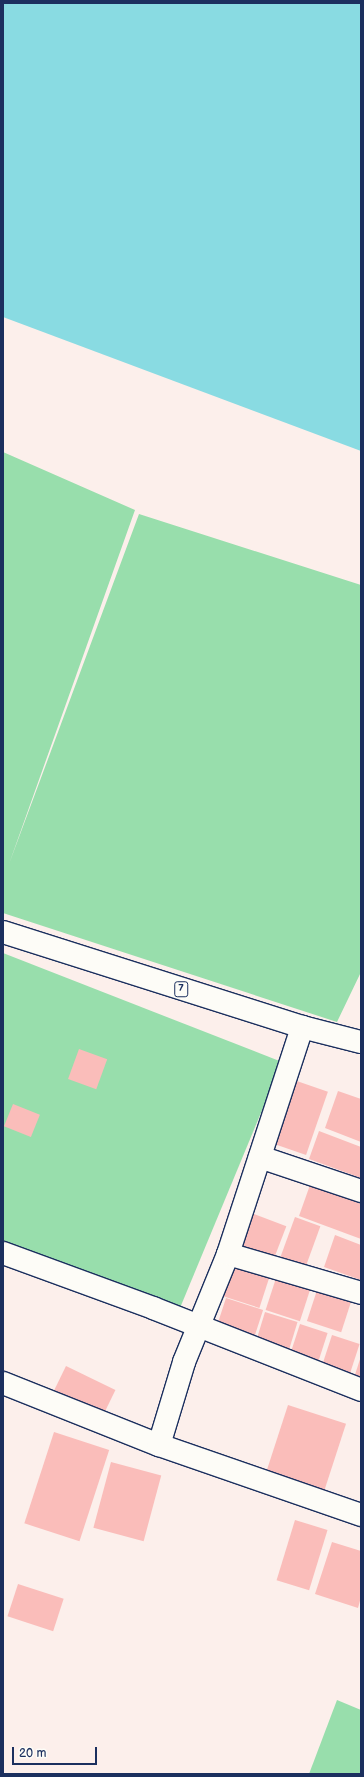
<!DOCTYPE html>
<style>
body{margin:0}
#map{position:relative;width:364px;height:1777px;overflow:hidden;background:#fcefeb;font-family:"Balsamiq Sans",sans-serif}
div>[style]{position:absolute}
.green>*{inset:0;background:#98deac}
.water>*{inset:0;background:#89dbe2}
.building>*{inset:0;background:#fabdba;transform-origin:0 0}
.roads{filter:drop-shadow(1px 0 #1b2f5e) drop-shadow(-1px 0 #1b2f5e) drop-shadow(0 1px #1b2f5e) drop-shadow(0 -1px #1b2f5e)}
.street>*{height:22px;margin:-11px;padding:0 11px;transform-origin:11px;border-radius:11px;background:#fdfcf7}
.highway>*{height:22px;margin:-11px;padding:0 11px;transform-origin:11px;border-radius:11px;background:#fdfcf7}
span{translate:-50% -50%;white-space:nowrap;text-align:center;line-height:1.15;-webkit-text-stroke:4px #fdfcf7;paint-order:stroke}
.shield-label span{padding:1px 3px;background:#fdfcf7;border:1px solid;border-radius:3px;-webkit-text-stroke-width:0}
.shield-label{font-size:10px;color:#1b2f5e;font-weight:700}
.frame{position:absolute;inset:0;border:4px solid #1b2f5e;pointer-events:none}
.scale{position:absolute;left:12px;top:1747px;width:85px;height:18px;box-sizing:border-box;border:2px solid #1b2f5e;border-top:0;padding-left:5px;font-size:12px;line-height:14px;white-space:nowrap;color:#1b2f5e;-webkit-text-stroke:3px #fdfcf7;paint-order:stroke}
</style>
<div id="map">
<div class="green">
<div style="clip-path:polygon(3px 452px,135px 510px,9px 864px,139px 514px,361px 585px,361px 972px,337px 1022px,3px 913px)"></div>
<div style="clip-path:polygon(3px 953px,282px 1062px,175px 1320px,3px 1256px)"></div>
<div style="clip-path:polygon(337px 1700px,361px 1710px,361px 1774px,309px 1774px)"></div>
</div>
<div class="water">
<div style="clip-path:polygon(3px 3px,361px 3px,361px 451px,3px 317px)"></div>
</div>
<div class="building">
<div style="left:79px;top:1049px;width:30px;height:32px;rotate:20deg"></div>
<div style="left:291px;top:1079px;width:39px;height:67px;rotate:19deg"></div>
<div style="clip-path:polygon(338px 1091px,361px 1099px,361px 1142px,325px 1128px)"></div>
<div style="left:13px;top:1104px;width:29px;height:24px;rotate:22deg"></div>
<div style="clip-path:polygon(319px 1131px,361px 1147px,361px 1178px,309px 1159px)"></div>
<div style="clip-path:polygon(310px 1185px,361px 1204px,361px 1239px,299px 1216px)"></div>
<div style="left:249px;top:1212px;width:40px;height:43px;rotate:21deg"></div>
<div style="left:295px;top:1217px;width:27px;height:46px;rotate:20deg"></div>
<div style="clip-path:polygon(335px 1235px,361px 1245px,361px 1280px,324px 1267px)"></div>
<div style="left:235px;top:1260px;width:38px;height:38px;rotate:18deg"></div>
<div style="left:278px;top:1272px;width:36px;height:40px;rotate:18deg"></div>
<div style="left:319px;top:1284px;width:36px;height:39px;rotate:18deg"></div>
<div style="left:226px;top:1298px;width:39px;height:35px;rotate:18deg"></div>
<div style="left:265px;top:1312px;width:34px;height:35px;rotate:17deg"></div>
<div style="left:300px;top:1324px;width:29px;height:37px;rotate:18deg"></div>
<div style="left:332px;top:1335px;width:29px;height:35px;rotate:18deg"></div>
<div style="clip-path:polygon(361px 1356px,361px 1384px,353px 1381px)"></div>
<div style="left:66px;top:1366px;width:55px;height:30px;rotate:26deg"></div>
<div style="left:288px;top:1405px;width:61px;height:73px;rotate:18deg"></div>
<div style="left:54px;top:1432px;width:58px;height:96px;rotate:18deg"></div>
<div style="left:111px;top:1462px;width:52px;height:68px;rotate:15deg"></div>
<div style="left:295px;top:1520px;width:34px;height:63px;rotate:17deg"></div>
<div style="clip-path:polygon(332px 1542px,361px 1551px,361px 1597px,358px 1608px,315px 1594px)"></div>
<div style="left:18px;top:1584px;width:48px;height:34px;rotate:18deg"></div>
</div>
<div class="roads">
<div class="street">
<div style="left:260px;top:1157px;width:107px;rotate:18.6deg"></div>
<div style="left:3px;top:1253px;width:160px;rotate:20.1deg"></div>
<div style="left:153px;top:1308px;width:224px;rotate:21.5deg"></div>
<div style="left:228px;top:1254px;width:139px;rotate:16.3deg"></div>
<div style="left:3px;top:1383px;width:168px;rotate:21.7deg"></div>
<div style="left:159px;top:1445px;width:214px;rotate:19.1deg"></div>
<div style="left:159px;top:1445px;width:87px;rotate:-73.2deg"></div>
<div style="left:184px;top:1362px;width:117px;rotate:-67.8deg"></div>
<div style="left:228px;top:1254px;width:239px;rotate:-71.9deg"></div>
</div>
<div class="highway">
<div style="left:3px;top:932px;width:314px;rotate:17.6deg"></div>
<div style="left:302px;top:1027px;width:61px;rotate:14.3deg"></div>
</div>
</div>
<div class="shield-label">
<span style="left:181px;top:989px">7</span>
</div>
<div class="frame"></div>
<div class="scale">20 m</div>
</div>
